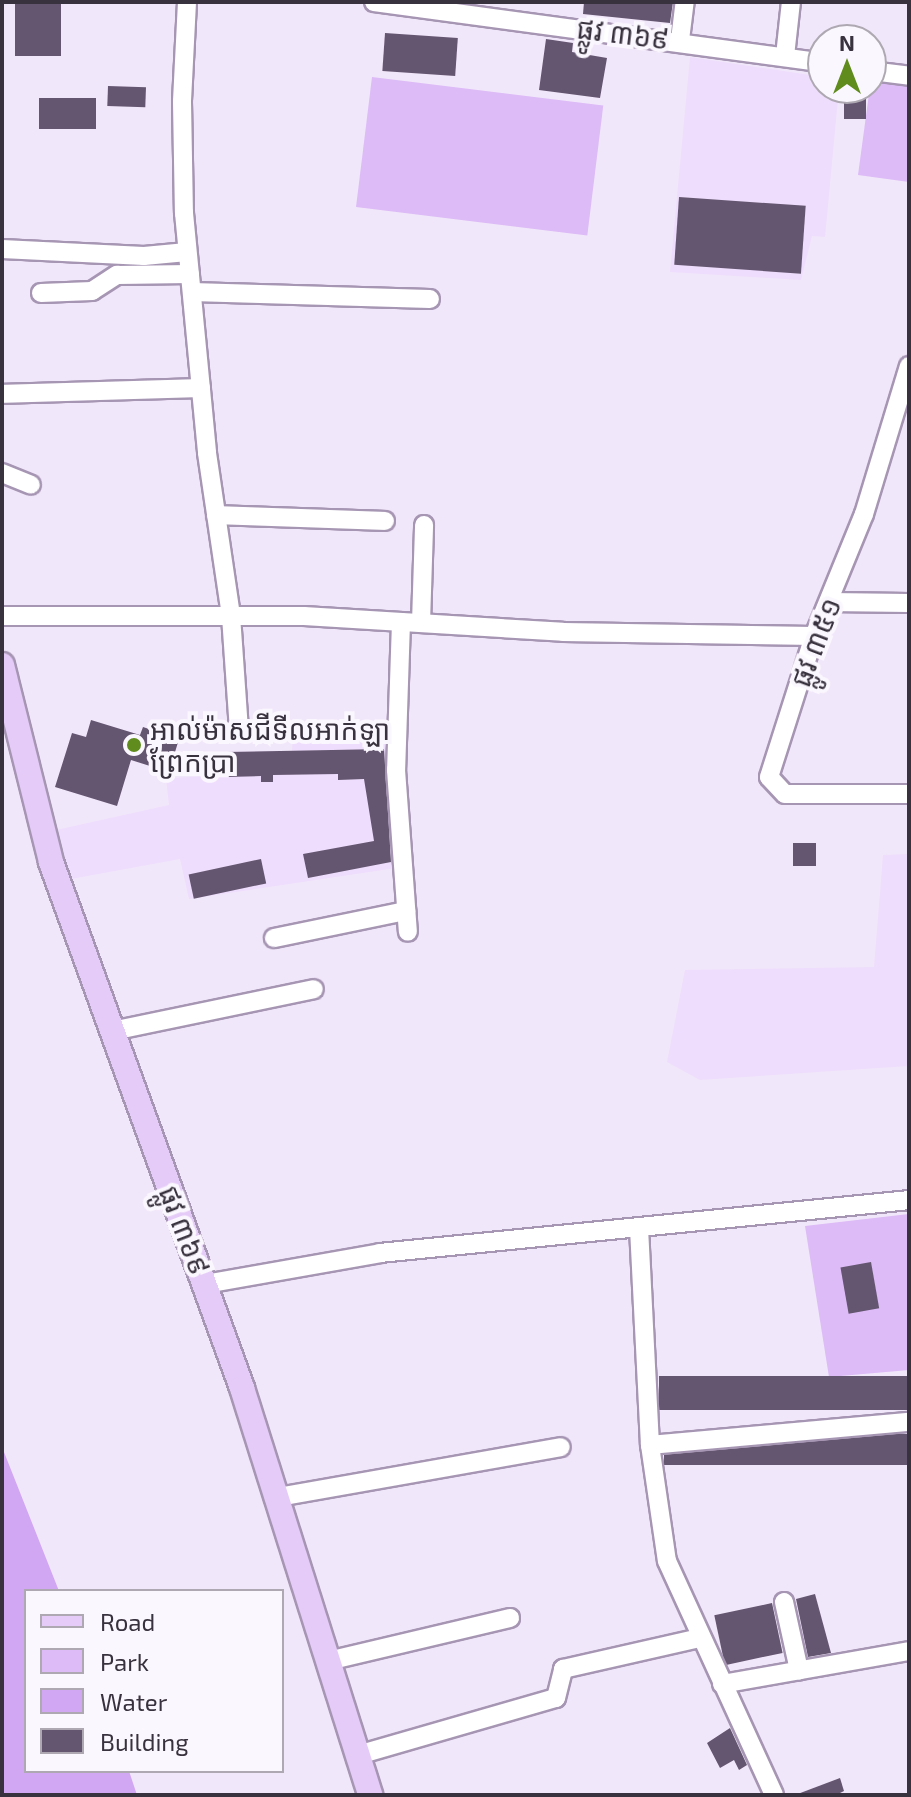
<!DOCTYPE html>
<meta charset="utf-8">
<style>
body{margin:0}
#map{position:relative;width:911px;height:1797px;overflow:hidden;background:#f1e7fa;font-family:"Exo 2","Noto Sans Khmer",sans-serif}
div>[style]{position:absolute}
.built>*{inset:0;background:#eeddfc}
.green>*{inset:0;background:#dcbbf6;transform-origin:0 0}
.water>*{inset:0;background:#d1a6f2}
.building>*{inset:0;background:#645570;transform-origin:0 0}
.roads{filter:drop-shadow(2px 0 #a695b3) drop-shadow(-2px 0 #a695b3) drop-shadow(0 2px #a695b3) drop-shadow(0 -2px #a695b3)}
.minor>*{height:18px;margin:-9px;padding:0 9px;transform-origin:9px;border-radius:9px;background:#fff}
.major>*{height:24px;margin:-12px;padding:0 12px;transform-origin:12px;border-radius:12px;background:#e5cbf8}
.dots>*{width:22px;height:22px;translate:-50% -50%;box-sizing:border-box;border:4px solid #fbf7fe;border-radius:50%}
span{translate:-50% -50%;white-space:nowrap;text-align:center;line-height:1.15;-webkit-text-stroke:8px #fbf7fe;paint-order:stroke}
.street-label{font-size:28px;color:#38323e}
.poi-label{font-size:28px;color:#38323e}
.left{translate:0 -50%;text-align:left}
.frame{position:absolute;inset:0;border:4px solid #38323e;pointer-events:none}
.legend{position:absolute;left:24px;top:1589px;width:260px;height:184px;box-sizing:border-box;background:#fbf7fe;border:2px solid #ada8b1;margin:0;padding:10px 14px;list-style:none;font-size:24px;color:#38323e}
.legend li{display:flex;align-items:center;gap:16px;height:40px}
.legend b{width:40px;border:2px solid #ada8b1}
.north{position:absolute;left:807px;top:24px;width:80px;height:80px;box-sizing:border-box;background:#fbf7fe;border:2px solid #ada8b1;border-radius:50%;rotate:0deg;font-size:22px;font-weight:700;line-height:32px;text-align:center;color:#38323e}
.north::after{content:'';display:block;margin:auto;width:28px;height:36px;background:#5f8c1d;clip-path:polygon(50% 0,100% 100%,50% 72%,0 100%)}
</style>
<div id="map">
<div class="built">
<div style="clip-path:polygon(690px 57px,823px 77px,823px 88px,839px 88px,825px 237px,812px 236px,801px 280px,670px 272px)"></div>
<div style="clip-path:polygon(293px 733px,387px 737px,396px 868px,189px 899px,180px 859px,71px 879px,56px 830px,169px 805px,166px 778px,217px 776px,222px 752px,292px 751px)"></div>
<div style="clip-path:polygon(909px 854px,909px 1066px,700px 1080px,667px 1062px,685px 970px,874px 967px,883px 855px)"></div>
</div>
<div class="green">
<div style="left:372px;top:77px;width:233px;height:131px;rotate:7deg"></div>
<div style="clip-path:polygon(871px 79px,909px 85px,909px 182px,858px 175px)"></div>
<div style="clip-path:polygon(909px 1214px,909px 1370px,829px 1377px,805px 1226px)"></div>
</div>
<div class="water">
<div style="clip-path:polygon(2px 1447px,59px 1591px,26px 1591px,26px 1771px,129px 1771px,137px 1795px,2px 1795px)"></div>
</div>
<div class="building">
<div style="left:15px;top:2px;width:46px;height:54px"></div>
<div style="clip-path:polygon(584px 2px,673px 2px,670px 23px,583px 14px)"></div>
<div style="left:385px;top:33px;width:73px;height:38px;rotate:4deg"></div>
<div style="clip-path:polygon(546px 39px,573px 43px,572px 52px,607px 58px,600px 98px,539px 90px)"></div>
<div style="left:108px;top:86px;width:38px;height:20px;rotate:2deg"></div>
<div style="left:844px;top:88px;width:22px;height:31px"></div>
<div style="left:39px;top:98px;width:57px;height:31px"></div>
<div style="left:679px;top:197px;width:127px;height:68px;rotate:4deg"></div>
<div style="clip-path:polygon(91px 720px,140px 735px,143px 727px,179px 739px,169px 772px,131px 760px,117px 806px,55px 787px,72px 733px,86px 737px)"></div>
<div style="clip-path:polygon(384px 749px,391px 862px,308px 878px,303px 854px,374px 841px,364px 779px,338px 780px,338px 774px,273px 775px,273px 782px,261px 782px,261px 776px,226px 777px,226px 752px)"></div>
<div style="left:793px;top:843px;width:23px;height:23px"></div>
<div style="left:261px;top:859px;width:25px;height:74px;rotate:78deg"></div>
<div style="left:871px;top:1262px;width:47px;height:31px;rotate:80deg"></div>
<div style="left:909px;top:1376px;width:34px;height:250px;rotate:90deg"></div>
<div style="left:909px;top:1434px;width:31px;height:245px;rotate:90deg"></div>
<div style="clip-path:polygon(815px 1594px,831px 1653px,808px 1657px,796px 1599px)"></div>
<div style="left:772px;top:1603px;width:51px;height:59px;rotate:78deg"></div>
<div style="clip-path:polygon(730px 1728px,747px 1765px,739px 1770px,734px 1760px,720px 1768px,707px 1743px)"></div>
<div style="clip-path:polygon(840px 1778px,844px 1791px,836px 1795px,795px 1795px)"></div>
</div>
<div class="roads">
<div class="minor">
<div style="left:187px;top:2px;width:100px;rotate:92.9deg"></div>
<div style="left:182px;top:102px;width:111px;rotate:89deg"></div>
<div style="left:184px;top:213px;width:241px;rotate:84.5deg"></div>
<div style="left:207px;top:453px;width:165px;rotate:81.6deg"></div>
<div style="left:231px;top:616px;width:114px;rotate:86deg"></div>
<div style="left:374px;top:2px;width:453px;rotate:7.7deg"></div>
<div style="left:680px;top:40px;width:38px;rotate:-83deg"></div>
<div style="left:785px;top:56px;width:54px;rotate:-83.7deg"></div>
<div style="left:871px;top:71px;width:38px;rotate:7deg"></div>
<div style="left:2px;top:249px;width:142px;rotate:2.8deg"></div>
<div style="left:144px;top:256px;width:43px;rotate:-5.3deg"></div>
<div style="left:192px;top:292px;width:238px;rotate:1.7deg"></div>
<div style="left:41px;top:293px;width:51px;rotate:-2.2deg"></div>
<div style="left:92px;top:291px;width:30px;rotate:-33deg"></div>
<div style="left:117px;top:275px;width:73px;rotate:-0.8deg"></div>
<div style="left:909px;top:366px;width:155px;rotate:106.9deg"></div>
<div style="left:864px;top:514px;width:132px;rotate:112.3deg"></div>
<div style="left:814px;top:636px;width:148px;rotate:107.7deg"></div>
<div style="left:769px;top:777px;width:23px;rotate:47deg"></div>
<div style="left:785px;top:794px;width:124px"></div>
<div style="left:2px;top:394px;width:199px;rotate:-1.7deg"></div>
<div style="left:2px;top:473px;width:31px;rotate:22deg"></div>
<div style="left:216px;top:515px;width:169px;rotate:2deg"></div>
<div style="left:829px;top:602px;width:80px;rotate:0.7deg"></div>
<div style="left:2px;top:616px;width:302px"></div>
<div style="left:304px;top:616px;width:259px;rotate:3.5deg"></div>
<div style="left:563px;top:632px;width:251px;rotate:0.9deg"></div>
<div style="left:401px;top:622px;width:148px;rotate:91.9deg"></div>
<div style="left:396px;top:770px;width:162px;rotate:85.8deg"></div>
<div style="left:421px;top:623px;width:98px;rotate:-88.2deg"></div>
<div style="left:274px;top:938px;width:135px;rotate:-11.6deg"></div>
<div style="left:112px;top:1031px;width:206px;rotate:-11.7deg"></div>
<div style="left:639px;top:1228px;width:217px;rotate:87.1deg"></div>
<div style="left:650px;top:1445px;width:117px;rotate:81.7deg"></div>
<div style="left:667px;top:1561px;width:257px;rotate:65.4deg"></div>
<div style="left:205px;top:1284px;width:178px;rotate:-10deg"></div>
<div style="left:380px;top:1253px;width:532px;rotate:-5.72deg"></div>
<div style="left:650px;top:1445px;width:260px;rotate:-5.1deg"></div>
<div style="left:278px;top:1497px;width:287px;rotate:-10deg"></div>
<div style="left:784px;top:1602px;width:70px;rotate:77.6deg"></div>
<div style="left:328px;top:1661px;width:187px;rotate:-13.3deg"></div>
<div style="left:722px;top:1684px;width:190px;rotate:-10deg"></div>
<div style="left:358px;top:1755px;width:206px;rotate:-16.1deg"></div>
<div style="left:556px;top:1698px;width:30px;rotate:-76deg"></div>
<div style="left:563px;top:1669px;width:139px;rotate:-12.8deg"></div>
</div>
<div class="major">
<div style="left:2px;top:665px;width:203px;rotate:76deg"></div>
<div style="left:51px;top:862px;width:560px;rotate:70.04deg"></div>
<div style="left:242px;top:1388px;width:427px;rotate:72.5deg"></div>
</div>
</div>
<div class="dots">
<div style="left:134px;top:745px;background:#5f8c1d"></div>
</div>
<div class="street-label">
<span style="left:623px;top:33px;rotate:7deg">ផ្លូវ ៣៦៩</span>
<span style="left:815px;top:642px;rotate:-69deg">ផ្លូវ ៣៥១</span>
<span style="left:185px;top:1230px;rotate:69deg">ផ្លូវ ៣៦៩</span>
</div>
<div class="poi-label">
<span class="left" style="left:150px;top:745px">អាល់ម៉ាសជីទីលអាក់ឡា<br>ព្រែកប្រា</span>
</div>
<div class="frame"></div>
<ul class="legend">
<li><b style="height:10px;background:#e5cbf8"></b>Road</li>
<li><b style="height:22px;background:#dcbbf6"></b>Park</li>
<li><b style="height:22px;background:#d1a6f2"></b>Water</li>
<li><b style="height:22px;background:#645570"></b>Building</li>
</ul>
<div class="north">N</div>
</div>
